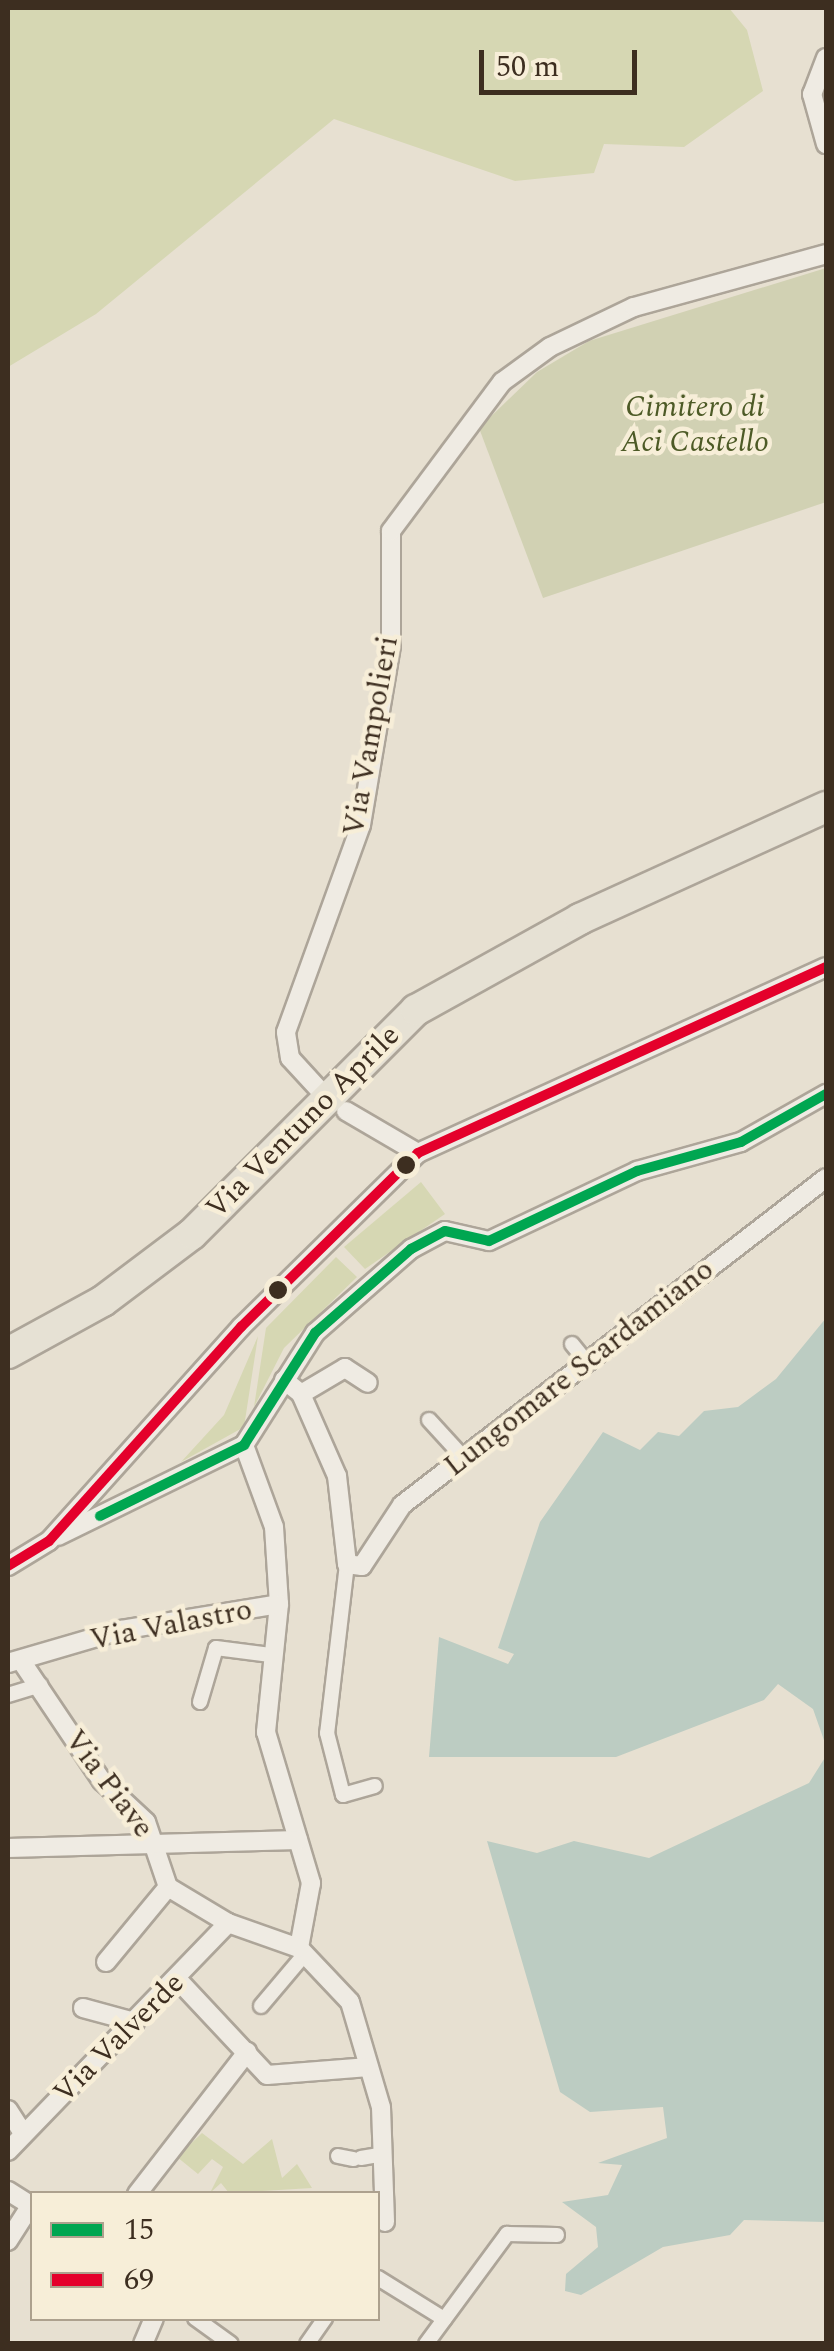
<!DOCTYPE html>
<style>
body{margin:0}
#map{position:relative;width:834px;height:2351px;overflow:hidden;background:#e7e0d1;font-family:Spectral,serif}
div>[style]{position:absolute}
.green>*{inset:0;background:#d6d7b3}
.cemetery>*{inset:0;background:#d1d1b3}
.water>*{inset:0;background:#bcccc2}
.roads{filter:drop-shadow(2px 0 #ada599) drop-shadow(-2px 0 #ada599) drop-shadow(0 2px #ada599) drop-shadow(0 -2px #ada599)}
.pedestrian>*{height:14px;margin:-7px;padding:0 7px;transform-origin:7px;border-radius:7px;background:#efebe3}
.minor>*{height:18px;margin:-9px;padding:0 9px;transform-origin:9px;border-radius:9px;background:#efebe3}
.primary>*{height:30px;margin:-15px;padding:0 15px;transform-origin:15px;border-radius:15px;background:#e6e1d4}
.bus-1>*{height:10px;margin:-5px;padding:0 5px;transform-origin:5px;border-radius:5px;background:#00a651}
.bus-2>*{height:10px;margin:-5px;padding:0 5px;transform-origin:5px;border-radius:5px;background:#e4002b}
.dots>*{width:28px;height:28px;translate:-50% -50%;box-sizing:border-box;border:5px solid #f7eed8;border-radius:50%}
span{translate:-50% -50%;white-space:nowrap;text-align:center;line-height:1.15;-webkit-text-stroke:9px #f7eed8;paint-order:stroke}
.park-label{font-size:30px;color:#4d5a26;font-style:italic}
.street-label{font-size:30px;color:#3d2e20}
.frame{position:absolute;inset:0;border:10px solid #3d2e20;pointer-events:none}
.legend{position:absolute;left:30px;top:2191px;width:350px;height:130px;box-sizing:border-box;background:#f7eed8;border:2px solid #ada18e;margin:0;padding:12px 18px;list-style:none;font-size:30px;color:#3d2e20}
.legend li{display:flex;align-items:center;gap:20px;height:50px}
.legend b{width:50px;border:2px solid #ada18e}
.scale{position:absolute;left:479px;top:50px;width:158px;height:45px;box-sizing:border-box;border:5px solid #3d2e20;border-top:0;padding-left:12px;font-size:30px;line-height:35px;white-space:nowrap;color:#3d2e20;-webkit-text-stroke:8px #f7eed8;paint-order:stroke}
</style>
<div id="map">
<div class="green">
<div style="clip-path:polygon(8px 8px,729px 8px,747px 30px,763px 91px,684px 147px,604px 144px,594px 173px,515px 181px,334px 119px,96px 314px,8px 367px)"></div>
<div style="clip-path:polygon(421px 1182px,445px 1214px,365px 1269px,344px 1247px)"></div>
<div style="clip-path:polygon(336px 1257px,357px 1277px,284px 1348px,254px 1407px,266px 1328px)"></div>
<div style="clip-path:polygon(258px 1336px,244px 1427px,181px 1462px,224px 1415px)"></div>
<div style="clip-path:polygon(202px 2133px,243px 2164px,272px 2139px,282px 2178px,297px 2164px,312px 2188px,229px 2193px,221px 2183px,210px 2193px,223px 2167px,212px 2159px,198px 2174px,177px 2157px)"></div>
</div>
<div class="cemetery">
<div style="clip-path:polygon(826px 268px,826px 502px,543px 598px,479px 428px,537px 372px,589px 341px)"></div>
</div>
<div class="water">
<div style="clip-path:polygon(826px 1318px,826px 1746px,813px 1709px,778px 1684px,764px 1700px,616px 1757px,429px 1757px,439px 1637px,508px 1664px,514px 1654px,498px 1648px,540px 1522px,603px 1432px,640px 1450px,658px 1432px,679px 1436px,704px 1411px,738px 1407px,776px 1379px)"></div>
<div style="clip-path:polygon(826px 1756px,826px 2222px,744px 2220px,730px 2235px,663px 2247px,581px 2295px,565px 2291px,566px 2274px,598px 2247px,596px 2227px,562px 2202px,608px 2195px,622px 2165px,598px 2163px,667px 2138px,663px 2107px,590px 2112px,560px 2092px,487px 1841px,537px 1853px,574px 1841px,649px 1858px,809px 1783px)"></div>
</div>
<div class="roads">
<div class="pedestrian">
<div style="left:572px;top:1344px;width:22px;rotate:51deg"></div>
<div style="left:429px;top:1420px;width:49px;rotate:47.5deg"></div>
<div style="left:347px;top:1564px;width:170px;rotate:96.7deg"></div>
<div style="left:327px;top:1733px;width:64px;rotate:75.5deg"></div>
<div style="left:343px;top:1795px;width:33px;rotate:-16deg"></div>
<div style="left:8px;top:1695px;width:34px;rotate:-17deg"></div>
<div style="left:200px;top:1702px;width:56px;rotate:-73.5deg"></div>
<div style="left:216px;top:1648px;width:55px;rotate:7.3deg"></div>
<div style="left:261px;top:2006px;width:67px;rotate:-49.9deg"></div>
<div style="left:338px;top:2156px;width:16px;rotate:11deg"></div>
<div style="left:361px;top:2158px;width:17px;rotate:-10deg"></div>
<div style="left:378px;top:2278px;width:78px;rotate:31.8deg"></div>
<div style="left:195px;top:2318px;width:44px;rotate:35.8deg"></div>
<div style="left:307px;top:2344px;width:32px;rotate:-55deg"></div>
<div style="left:426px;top:2344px;width:137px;rotate:-53.6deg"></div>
<div style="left:507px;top:2234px;width:50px;rotate:1.1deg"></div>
</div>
<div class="minor">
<div style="left:826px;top:58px;width:39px;rotate:111deg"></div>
<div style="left:812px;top:94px;width:52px;rotate:74.4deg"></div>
<div style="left:324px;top:1095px;width:50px;rotate:-132.6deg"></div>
<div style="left:290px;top:1058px;width:26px;rotate:-99deg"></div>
<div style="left:286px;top:1032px;width:220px;rotate:-70.1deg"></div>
<div style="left:361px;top:825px;width:182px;rotate:-80.5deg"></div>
<div style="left:391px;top:645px;width:114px;rotate:-90deg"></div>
<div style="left:391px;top:531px;width:186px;rotate:-53.3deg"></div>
<div style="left:502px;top:382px;width:59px;rotate:-36.1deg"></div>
<div style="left:550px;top:347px;width:93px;rotate:-25.5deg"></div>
<div style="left:634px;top:307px;width:199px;rotate:-15.4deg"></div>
<div style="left:346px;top:1111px;width:83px;rotate:30.3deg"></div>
<div style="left:284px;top:1380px;width:22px;rotate:39deg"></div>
<div style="left:301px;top:1394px;width:90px;rotate:66.3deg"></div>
<div style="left:337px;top:1476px;width:89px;rotate:83.5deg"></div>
<div style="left:347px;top:1564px;width:15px;rotate:8deg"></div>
<div style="left:362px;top:1566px;width:73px;rotate:-56.7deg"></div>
<div style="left:402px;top:1505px;width:535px;rotate:-37.64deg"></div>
<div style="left:301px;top:1394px;width:51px;rotate:-30.6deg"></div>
<div style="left:345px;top:1368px;width:27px;rotate:33deg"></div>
<div style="left:244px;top:1445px;width:87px;rotate:69.9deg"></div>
<div style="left:274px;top:1527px;width:77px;rotate:86.3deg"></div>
<div style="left:279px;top:1604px;width:129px;rotate:95.8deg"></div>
<div style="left:266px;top:1732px;width:158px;rotate:73.4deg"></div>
<div style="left:311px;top:1883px;width:66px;rotate:100.5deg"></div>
<div style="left:299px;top:1948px;width:74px;rotate:46.6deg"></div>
<div style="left:350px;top:2002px;width:109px;rotate:73.6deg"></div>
<div style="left:381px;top:2107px;width:115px;rotate:88deg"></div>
<div style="left:58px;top:1536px;width:207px;rotate:-26.1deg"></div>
<div style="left:244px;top:1445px;width:133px;rotate:-57.6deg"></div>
<div style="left:315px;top:1333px;width:128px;rotate:-41.2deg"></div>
<div style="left:411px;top:1249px;width:38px;rotate:-28deg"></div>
<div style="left:445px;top:1231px;width:45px;rotate:12.8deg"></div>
<div style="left:489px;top:1241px;width:164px;rotate:-25.3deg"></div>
<div style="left:637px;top:1171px;width:108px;rotate:-15.6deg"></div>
<div style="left:741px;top:1142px;width:98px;rotate:-29.5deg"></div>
<div style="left:8px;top:1566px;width:48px;rotate:-31.4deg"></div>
<div style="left:49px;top:1541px;width:288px;rotate:-48.1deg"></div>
<div style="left:241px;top:1327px;width:248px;rotate:-44.5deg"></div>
<div style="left:418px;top:1153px;width:448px;rotate:-24.5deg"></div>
<div style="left:8px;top:1663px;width:118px;rotate:-16.3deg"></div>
<div style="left:121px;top:1630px;width:160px;rotate:-9.3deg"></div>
<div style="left:24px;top:1665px;width:140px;rotate:56.1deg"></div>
<div style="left:102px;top:1781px;width:60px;rotate:43deg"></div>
<div style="left:146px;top:1822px;width:69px;rotate:71.3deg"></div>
<div style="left:168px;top:1887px;width:70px;rotate:31deg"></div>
<div style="left:228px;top:1923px;width:75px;rotate:19.4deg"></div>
<div style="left:8px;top:1848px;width:290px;rotate:-1.6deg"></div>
<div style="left:106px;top:1962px;width:97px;rotate:-50.4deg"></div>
<div style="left:178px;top:1980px;width:130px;rotate:46.9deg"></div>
<div style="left:267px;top:2075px;width:102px;rotate:-4.5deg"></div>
<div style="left:83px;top:2008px;width:54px;rotate:15.1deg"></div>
<div style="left:8px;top:2110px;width:27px;rotate:57deg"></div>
<div style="left:8px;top:2151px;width:317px;rotate:-46deg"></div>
<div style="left:8px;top:2191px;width:28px;rotate:32deg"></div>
<div style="left:137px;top:2194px;width:180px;rotate:-52.2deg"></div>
<div style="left:8px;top:2241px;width:43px;rotate:-57.4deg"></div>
<div style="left:143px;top:2344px;width:28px;rotate:-67deg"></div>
</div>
<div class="primary">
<div style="left:8px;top:1353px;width:108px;rotate:-28.7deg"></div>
<div style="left:103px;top:1301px;width:111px;rotate:-37deg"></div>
<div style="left:192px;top:1234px;width:317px;rotate:-45deg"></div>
<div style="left:416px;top:1010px;width:188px;rotate:-29deg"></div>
<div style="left:580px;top:919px;width:270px;rotate:-24.5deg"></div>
</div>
</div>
<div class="bus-1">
<div style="left:100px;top:1516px;width:161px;rotate:-26.2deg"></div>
<div style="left:244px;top:1445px;width:133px;rotate:-57.6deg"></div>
<div style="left:315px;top:1333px;width:128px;rotate:-41.2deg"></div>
<div style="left:411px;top:1249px;width:38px;rotate:-28deg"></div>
<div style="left:445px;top:1231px;width:45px;rotate:12.8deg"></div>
<div style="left:489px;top:1241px;width:164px;rotate:-25.3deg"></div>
<div style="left:637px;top:1171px;width:108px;rotate:-15.6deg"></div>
<div style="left:741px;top:1142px;width:98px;rotate:-29.5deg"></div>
</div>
<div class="bus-2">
<div style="left:8px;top:1566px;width:48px;rotate:-31.4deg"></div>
<div style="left:49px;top:1541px;width:288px;rotate:-48.1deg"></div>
<div style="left:241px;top:1327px;width:248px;rotate:-44.5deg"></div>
<div style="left:418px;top:1153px;width:448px;rotate:-24.5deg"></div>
</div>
<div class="dots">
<div style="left:406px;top:1165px;background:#3d2e20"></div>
<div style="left:278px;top:1290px;background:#3d2e20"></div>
</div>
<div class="park-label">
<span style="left:695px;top:424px">Cimitero di<br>Aci Castello</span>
</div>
<div class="street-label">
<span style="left:371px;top:736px;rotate:-80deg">Via Vampolieri</span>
<span style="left:303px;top:1122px;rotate:-45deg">Via Ventuno Aprile</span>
<span style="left:579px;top:1368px;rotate:-38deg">Lungomare Scardamiano</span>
<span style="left:171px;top:1625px;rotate:-11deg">Via Valastro</span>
<span style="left:109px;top:1784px;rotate:53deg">Via Piave</span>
<span style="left:119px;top:2038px;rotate:-45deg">Via Valverde</span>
</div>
<div class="frame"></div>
<ul class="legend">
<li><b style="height:12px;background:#00a651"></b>15</li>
<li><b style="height:12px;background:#e4002b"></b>69</li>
</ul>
<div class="scale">50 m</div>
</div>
